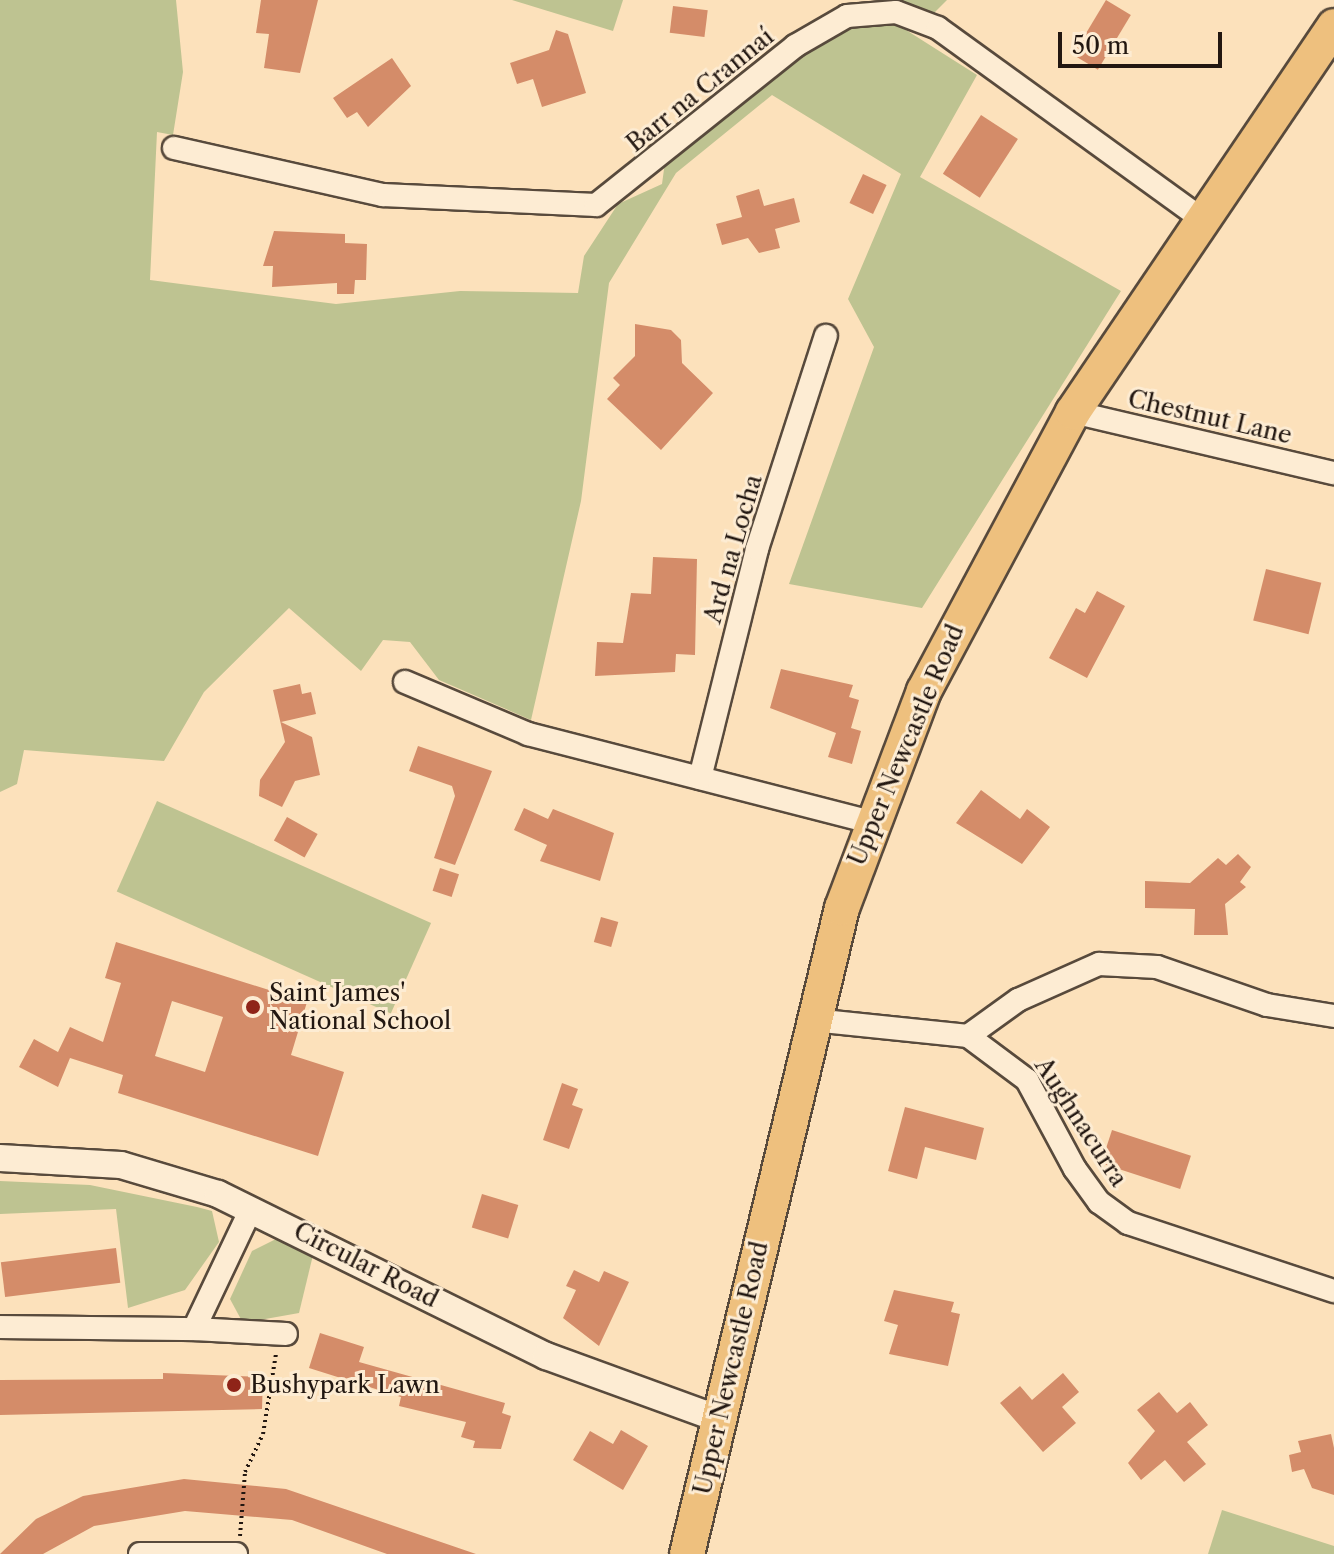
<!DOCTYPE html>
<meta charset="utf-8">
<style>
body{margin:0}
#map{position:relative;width:1334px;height:1554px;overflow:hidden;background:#fce1bb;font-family:"Libre Caslon Text",serif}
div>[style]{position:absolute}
.green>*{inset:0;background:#bec391;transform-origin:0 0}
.building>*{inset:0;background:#d48c69;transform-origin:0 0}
.path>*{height:4px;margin-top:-2px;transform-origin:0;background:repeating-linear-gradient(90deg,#221711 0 2px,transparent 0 6px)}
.roads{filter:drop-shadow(2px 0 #584a3c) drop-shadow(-2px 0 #584a3c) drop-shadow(0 2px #584a3c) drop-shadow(0 -2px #584a3c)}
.minor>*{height:22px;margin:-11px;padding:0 11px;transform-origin:11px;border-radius:11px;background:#fdecd3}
.tertiary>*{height:26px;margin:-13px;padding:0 13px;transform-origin:13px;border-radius:13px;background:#fdecd3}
.primary>*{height:34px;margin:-17px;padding:0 17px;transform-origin:17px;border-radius:17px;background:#eec07e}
.dots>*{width:22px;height:22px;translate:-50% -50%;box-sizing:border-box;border:4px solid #fdecd3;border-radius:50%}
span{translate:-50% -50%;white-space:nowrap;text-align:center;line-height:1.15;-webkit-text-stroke:6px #fdecd3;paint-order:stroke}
.street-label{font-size:24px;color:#221711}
.poi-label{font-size:24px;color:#221711}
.left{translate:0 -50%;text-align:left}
.scale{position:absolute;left:1058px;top:32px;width:164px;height:36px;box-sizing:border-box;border:4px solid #221711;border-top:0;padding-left:10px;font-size:24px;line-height:28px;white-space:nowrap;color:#221711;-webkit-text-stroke:6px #fdecd3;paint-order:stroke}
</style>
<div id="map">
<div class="green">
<div style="clip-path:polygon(0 0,176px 0,183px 72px,173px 135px,157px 132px,150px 280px,336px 304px,460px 291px,578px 293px,584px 256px,618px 204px,662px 184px,665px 162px,782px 65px,856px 23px,895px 23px,977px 75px,920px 177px,1121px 291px,922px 608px,789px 584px,874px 347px,848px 299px,901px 174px,772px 95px,676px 173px,609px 283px,581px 501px,531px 720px,439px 680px,410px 642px,383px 640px,361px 671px,289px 608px,204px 692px,164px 761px,24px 750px,17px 784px,0 792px)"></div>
<div style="clip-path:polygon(512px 0,623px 0,613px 31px)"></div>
<div style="clip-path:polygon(894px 0,947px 0,932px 15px)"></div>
<div style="left:157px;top:801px;width:300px;height:99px;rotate:24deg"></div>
<div style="clip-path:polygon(0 1181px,90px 1185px,197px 1207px,212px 1211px,219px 1242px,185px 1290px,128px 1308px,116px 1209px,0 1214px)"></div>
<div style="clip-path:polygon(276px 1239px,313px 1255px,299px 1313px,243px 1323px,230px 1299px,252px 1251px)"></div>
<div style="clip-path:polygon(1222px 1510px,1334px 1546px,1334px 1554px,1208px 1554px)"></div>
</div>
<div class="building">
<div style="clip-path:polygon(261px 0,318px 0,300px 73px,264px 68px,269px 34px,256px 33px)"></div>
<div style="left:1106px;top:0;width:29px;height:64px;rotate:31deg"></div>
<div style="left:673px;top:6px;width:35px;height:27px;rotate:7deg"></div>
<div style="clip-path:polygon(556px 30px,568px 34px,586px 93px,542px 107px,533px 79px,517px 84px,510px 63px,549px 50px)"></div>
<div style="clip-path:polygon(392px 58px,411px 86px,368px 127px,357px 112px,347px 118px,333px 98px)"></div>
<div style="left:981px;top:115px;width:44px;height:70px;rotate:33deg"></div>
<div style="left:863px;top:174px;width:26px;height:32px;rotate:25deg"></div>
<div style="clip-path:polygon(759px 189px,764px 206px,794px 198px,800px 222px,775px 229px,780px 248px,759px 253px,748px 238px,722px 245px,716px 224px,742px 217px,736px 196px)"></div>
<div style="clip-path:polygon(274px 231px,345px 234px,345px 243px,367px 244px,366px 280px,355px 280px,354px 294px,337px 294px,337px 283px,272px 287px,273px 266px,263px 266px)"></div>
<div style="clip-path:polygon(635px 324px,671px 330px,681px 340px,682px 363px,713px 393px,661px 450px,607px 399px,620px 385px,613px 378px,635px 356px)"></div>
<div style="clip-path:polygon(653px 557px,697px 559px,695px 655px,676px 654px,675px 672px,595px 676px,597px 642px,623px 643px,631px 593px,651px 594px)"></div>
<div style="left:1266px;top:569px;width:57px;height:53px;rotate:14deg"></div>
<div style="clip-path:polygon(1097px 591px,1125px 606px,1087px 678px,1049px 658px,1076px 608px,1085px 613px)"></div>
<div style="clip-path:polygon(781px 669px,853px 685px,849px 697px,859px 700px,851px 728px,861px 731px,852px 764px,828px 757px,836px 733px,770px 708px)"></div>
<div style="clip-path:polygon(300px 684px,302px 694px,311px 692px,316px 714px,281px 722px,312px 737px,320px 775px,295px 781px,282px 807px,259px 796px,260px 780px,285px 742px,273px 690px)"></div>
<div style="clip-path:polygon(418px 746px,492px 771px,455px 865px,434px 858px,455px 796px,452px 786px,409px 771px)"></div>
<div style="clip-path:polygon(981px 790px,1020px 819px,1027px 809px,1050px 827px,1022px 864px,956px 823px)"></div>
<div style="clip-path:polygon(524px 808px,548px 819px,553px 809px,614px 833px,600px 881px,540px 861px,547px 845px,514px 830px)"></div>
<div style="left:287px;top:817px;width:35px;height:27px;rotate:29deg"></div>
<div style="clip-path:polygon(1238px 854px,1251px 867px,1240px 882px,1246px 887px,1225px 904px,1228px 935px,1194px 935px,1195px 909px,1145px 908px,1145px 881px,1190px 883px,1218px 858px,1226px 865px)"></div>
<div style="left:440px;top:868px;width:20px;height:24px;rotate:18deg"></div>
<div style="left:601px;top:917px;width:18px;height:26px;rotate:16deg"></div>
<div style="clip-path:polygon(evenodd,116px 942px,307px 1002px,291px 1055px,344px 1072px,318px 1156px,118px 1093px,123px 1075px,70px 1058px,58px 1087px,19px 1067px,34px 1039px,58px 1052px,70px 1027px,103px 1042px,121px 983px,105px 978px,116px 942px,172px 1001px,223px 1017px,205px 1072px,155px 1056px,172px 1001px)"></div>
<div style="clip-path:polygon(562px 1083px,578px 1089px,572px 1105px,583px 1109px,569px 1149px,543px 1140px)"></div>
<div style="clip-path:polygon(905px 1107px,984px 1128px,976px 1160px,925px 1147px,917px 1179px,888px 1171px)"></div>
<div style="left:1112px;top:1130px;width:83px;height:35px;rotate:18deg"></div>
<div style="left:482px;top:1194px;width:38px;height:35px;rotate:17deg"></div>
<div style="left:116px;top:1248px;width:35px;height:116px;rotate:83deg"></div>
<div style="clip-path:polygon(574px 1270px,599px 1282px,604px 1271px,629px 1282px,599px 1346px,563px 1318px,576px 1290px,566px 1286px)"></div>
<div style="clip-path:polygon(894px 1290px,954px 1302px,951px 1312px,960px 1314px,948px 1366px,889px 1354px,898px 1325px,884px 1321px)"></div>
<div style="clip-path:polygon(320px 1333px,364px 1347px,359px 1362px,505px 1403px,502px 1413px,511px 1416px,501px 1449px,473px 1448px,475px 1441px,461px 1437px,466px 1422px,399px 1406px,401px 1397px,309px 1368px)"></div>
<div style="clip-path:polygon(163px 1373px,263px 1377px,262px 1409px,0 1415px,0 1380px,163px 1379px)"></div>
<div style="clip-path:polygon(1063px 1373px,1079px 1392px,1062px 1407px,1076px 1423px,1043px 1452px,1000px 1403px,1020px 1386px,1032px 1400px)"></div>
<div style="clip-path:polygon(1159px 1392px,1177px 1413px,1190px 1402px,1208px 1425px,1187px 1442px,1206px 1464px,1184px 1482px,1165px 1460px,1141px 1480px,1128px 1463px,1155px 1431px,1137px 1410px)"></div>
<div style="clip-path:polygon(621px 1430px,648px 1446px,623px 1490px,573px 1460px,590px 1431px,613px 1444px)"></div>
<div style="clip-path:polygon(1331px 1434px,1334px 1448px,1334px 1495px,1312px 1488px,1304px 1469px,1292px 1472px,1289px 1455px,1301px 1452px,1298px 1441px)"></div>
<div style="clip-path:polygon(184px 1479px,286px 1489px,476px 1554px,387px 1554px,292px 1520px,185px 1511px,94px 1526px,43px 1554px,0 1554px,36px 1519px,83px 1496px)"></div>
</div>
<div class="path">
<div style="left:240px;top:1536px;width:64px;rotate:-85.5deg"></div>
<div style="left:245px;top:1472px;width:42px;rotate:-64.7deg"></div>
<div style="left:263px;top:1434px;width:81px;rotate:-80.8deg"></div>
</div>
<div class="roads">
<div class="minor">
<div style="left:174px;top:148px;width:214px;rotate:12.7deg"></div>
<div style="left:383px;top:195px;width:213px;rotate:2.7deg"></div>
<div style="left:596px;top:205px;width:255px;rotate:-38.6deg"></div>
<div style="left:795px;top:46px;width:60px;rotate:-30deg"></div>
<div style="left:847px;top:16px;width:49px;rotate:-4.7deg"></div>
<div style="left:896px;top:12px;width:45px;rotate:20.9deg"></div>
<div style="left:938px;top:28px;width:326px;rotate:35.9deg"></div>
<div style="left:1073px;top:412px;width:268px;rotate:13.2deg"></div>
<div style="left:405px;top:682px;width:134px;rotate:22.9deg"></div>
<div style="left:528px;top:734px;width:353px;rotate:14.4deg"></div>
<div style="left:700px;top:778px;width:236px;rotate:-76deg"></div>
<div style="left:757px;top:549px;width:224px;rotate:-72.1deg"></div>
<div style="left:813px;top:1020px;width:156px;rotate:5.9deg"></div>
<div style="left:968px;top:1036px;width:74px;rotate:36.7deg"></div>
<div style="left:1027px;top:1080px;width:101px;rotate:61.7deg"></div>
<div style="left:1075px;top:1169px;width:41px;rotate:54deg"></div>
<div style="left:1099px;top:1202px;width:36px;rotate:36deg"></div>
<div style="left:1128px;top:1223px;width:217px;rotate:18.3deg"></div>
<div style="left:968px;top:1036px;width:62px;rotate:-35.8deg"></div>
<div style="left:1018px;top:1000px;width:89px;rotate:-24deg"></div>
<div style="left:1099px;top:964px;width:58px;rotate:3deg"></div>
<div style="left:1157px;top:967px;width:116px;rotate:19.1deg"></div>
<div style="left:1267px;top:1005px;width:68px;rotate:9.3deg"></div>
<div style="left:0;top:1327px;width:194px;rotate:0.6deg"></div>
<div style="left:194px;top:1329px;width:133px;rotate:-64.6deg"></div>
<div style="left:194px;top:1329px;width:92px;rotate:3.1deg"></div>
<div style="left:140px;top:1554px;width:96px"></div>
</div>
<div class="tertiary">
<div style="left:0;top:1158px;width:121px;rotate:3.3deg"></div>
<div style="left:121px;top:1165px;width:101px;rotate:16.6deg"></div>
<div style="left:218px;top:1194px;width:366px;rotate:26.3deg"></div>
<div style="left:546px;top:1356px;width:184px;rotate:20deg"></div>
</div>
<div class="primary">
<div style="left:687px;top:1554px;width:664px;rotate:-76.51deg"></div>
<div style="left:842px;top:908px;width:232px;rotate:-69.3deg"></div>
<div style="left:924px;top:691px;width:316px;rotate:-61.9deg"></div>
<div style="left:1073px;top:412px;width:466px;rotate:-55.9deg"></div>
</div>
</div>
<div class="dots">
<div style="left:253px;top:1007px;background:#8f2418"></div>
<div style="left:234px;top:1385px;background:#8f2418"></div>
</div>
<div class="street-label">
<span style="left:700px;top:90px;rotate:-39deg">Barr na Crannaí</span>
<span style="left:1210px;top:417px;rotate:13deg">Chestnut Lane</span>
<span style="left:733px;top:549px;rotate:-74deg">Ard na Locha</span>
<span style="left:906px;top:745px;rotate:-67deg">Upper Newcastle Road</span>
<span style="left:1081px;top:1122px;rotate:57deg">Aughnacurra</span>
<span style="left:366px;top:1265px;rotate:27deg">Circular Road</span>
<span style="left:731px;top:1368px;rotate:-77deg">Upper Newcastle Road</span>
</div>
<div class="poi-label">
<span class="left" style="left:269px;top:1007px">Saint James'<br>National School</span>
<span class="left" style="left:250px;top:1385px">Bushypark Lawn</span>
</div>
<div class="scale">50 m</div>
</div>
